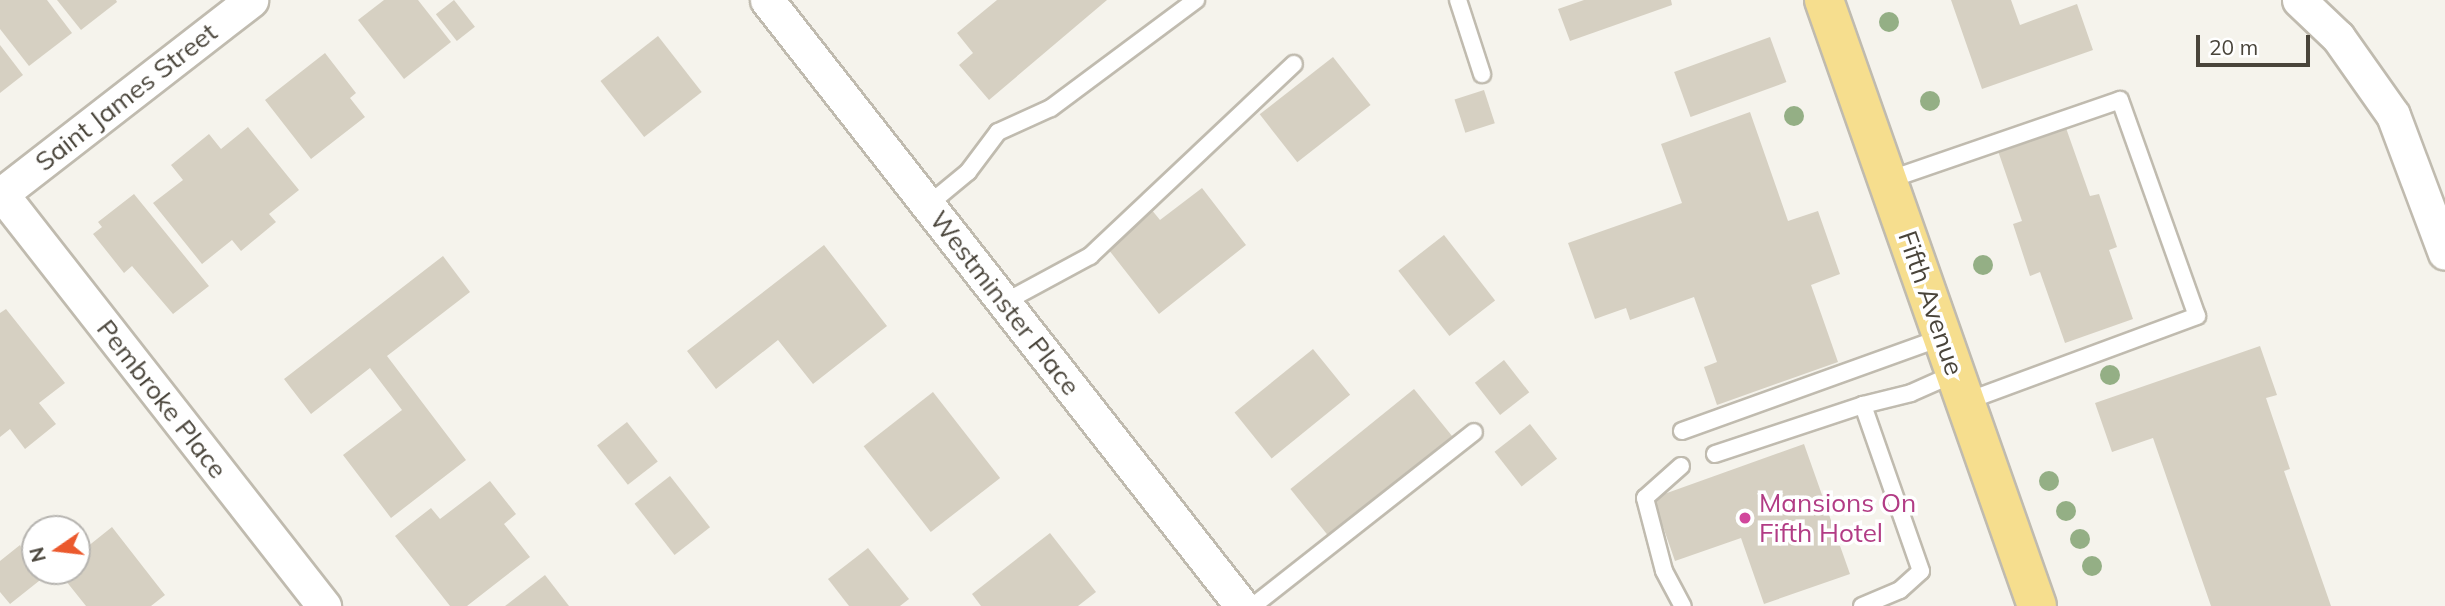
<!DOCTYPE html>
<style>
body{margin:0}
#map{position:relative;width:2445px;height:606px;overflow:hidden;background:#f5f3ec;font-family:Mulish,sans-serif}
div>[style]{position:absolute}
.building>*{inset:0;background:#d6d0c2;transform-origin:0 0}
.roads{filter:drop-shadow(2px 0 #c0bbaf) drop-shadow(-2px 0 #c0bbaf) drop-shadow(0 2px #c0bbaf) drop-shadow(0 -2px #c0bbaf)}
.service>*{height:16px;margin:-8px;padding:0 8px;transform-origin:8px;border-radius:8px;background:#fff}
.minor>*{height:33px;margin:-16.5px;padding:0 16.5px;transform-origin:16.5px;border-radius:16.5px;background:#fff}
.trunk>*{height:38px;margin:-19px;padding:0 19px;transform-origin:19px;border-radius:19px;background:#f6de8e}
.trees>*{width:20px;height:20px;margin:-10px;border-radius:50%;background:#94af85}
.dots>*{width:19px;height:19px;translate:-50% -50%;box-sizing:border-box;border:4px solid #fff;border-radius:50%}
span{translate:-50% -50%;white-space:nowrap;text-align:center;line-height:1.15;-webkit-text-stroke:7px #fff;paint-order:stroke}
.street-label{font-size:26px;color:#49443a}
.hotel-label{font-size:26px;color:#b23c85}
.left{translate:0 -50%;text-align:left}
.north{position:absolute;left:21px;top:515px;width:70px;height:70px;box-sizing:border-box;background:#fff;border:2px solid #b6b4b0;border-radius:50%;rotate:256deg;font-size:19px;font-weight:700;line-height:28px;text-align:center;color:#49443a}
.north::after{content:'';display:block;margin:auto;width:24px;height:32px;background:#eb592d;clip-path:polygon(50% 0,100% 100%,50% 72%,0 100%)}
.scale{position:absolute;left:2196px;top:35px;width:114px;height:32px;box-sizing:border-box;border:4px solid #49443a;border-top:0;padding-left:9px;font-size:21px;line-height:24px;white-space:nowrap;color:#49443a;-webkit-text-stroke:5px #fff;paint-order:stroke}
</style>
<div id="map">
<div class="building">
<div style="clip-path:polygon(0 0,47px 0,72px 33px,29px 66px,0 29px)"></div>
<div style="clip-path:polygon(57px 0,116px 0,117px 2px,81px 30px)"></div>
<div style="clip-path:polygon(384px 0,418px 0,451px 42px,404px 79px,358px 20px)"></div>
<div style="left:454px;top:0;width:34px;height:23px;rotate:52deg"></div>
<div style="clip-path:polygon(997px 0,1107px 0,989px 100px,959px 65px,973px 53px,957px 33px)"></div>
<div style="clip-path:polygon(1584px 0,1671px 0,1672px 5px,1570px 41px,1558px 9px)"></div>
<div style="clip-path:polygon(1951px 0,2011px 0,2020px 25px,2077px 4px,2093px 50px,1982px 89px)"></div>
<div style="left:658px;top:36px;width:71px;height:73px;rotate:52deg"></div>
<div style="left:1770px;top:37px;width:48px;height:102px;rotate:70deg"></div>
<div style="clip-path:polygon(0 45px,23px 75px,0 93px)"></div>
<div style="clip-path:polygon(325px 53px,356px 93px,350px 98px,365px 117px,311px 159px,265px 100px)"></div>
<div style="left:1333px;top:57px;width:61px;height:93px;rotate:52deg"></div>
<div style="left:1484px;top:90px;width:35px;height:31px;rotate:72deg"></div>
<div style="clip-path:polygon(1750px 112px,1788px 221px,1818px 211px,1840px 274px,1811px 285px,1838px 362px,1717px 405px,1704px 367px,1717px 362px,1694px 297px,1630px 320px,1626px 308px,1595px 319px,1568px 243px,1682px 203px,1661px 144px)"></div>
<div style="clip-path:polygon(248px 127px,299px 190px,269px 214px,276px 222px,241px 251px,232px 240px,202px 264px,153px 203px,183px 180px,171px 165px,209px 134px,221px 149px)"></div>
<div style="clip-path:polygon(2066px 128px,2090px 196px,2099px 194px,2117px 247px,2109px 250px,2133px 319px,2065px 343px,2040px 272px,2030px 276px,2013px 224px,2022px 221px,1998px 151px)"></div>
<div style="clip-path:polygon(1202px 188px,1246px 245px,1159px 314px,1105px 245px,1151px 209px,1160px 220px)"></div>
<div style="clip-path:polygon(134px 194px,209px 286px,173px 314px,132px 266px,124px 273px,93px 234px,102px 227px,98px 222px)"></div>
<div style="left:1444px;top:235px;width:83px;height:58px;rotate:52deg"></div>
<div style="clip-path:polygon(824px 245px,887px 326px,813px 384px,778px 340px,716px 389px,687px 351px)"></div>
<div style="clip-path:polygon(443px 256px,470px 292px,387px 356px,466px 460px,391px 518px,343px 455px,402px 410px,370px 368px,311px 414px,284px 379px)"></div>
<div style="clip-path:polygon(6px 309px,65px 383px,39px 403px,56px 424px,25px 449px,10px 429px,0 437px,0 313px)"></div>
<div style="clip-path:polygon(2260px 346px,2277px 395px,2266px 398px,2290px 469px,2284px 471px,2331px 606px,2211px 606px,2153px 438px,2112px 452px,2095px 403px)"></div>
<div style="left:1313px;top:349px;width:59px;height:101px;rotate:51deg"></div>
<div style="left:1504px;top:360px;width:41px;height:37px;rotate:52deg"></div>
<div style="left:1414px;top:389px;width:63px;height:159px;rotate:51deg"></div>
<div style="left:933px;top:392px;width:109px;height:88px;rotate:52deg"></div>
<div style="left:627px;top:422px;width:50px;height:38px;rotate:52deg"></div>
<div style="left:1530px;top:424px;width:44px;height:45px;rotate:52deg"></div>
<div style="clip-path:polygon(1804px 444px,1850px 574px,1764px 604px,1741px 538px,1675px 561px,1653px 498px)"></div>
<div style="left:670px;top:476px;width:65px;height:45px;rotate:52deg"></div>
<div style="clip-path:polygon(490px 481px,516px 514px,504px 524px,530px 557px,467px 606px,450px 606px,395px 536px,431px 508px,440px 519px)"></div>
<div style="clip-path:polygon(112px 527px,165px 595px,151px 606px,86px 606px,58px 571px,77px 571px,77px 555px)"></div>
<div style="clip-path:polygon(1050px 533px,1096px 592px,1078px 606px,981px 606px,972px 594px)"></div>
<div style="clip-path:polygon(20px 545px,35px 571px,44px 577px,10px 604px,0 592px,0 561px)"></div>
<div style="clip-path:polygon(868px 548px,909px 599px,900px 606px,849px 606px,828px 579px)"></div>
<div style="clip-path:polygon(545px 575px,569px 606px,505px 606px)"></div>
</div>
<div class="roads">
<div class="service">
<div style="left:1458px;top:0;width:78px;rotate:72deg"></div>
<div style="left:1888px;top:180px;width:245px;rotate:-19deg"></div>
<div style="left:2120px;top:100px;width:229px;rotate:70.4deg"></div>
<div style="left:2197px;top:316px;width:247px;rotate:159.7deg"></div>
<div style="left:928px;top:205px;width:52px;rotate:-39.5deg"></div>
<div style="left:968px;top:172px;width:50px;rotate:-53.1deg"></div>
<div style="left:998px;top:132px;width:58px;rotate:-24.4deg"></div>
<div style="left:1051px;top:108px;width:181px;rotate:-36.7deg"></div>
<div style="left:1005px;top:302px;width:97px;rotate:-28.4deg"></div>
<div style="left:1090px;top:256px;width:280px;rotate:-43.3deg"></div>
<div style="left:1682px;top:431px;width:277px;rotate:-19.8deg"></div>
<div style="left:1715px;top:454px;width:156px;rotate:-18.3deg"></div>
<div style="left:1681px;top:466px;width:48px;rotate:138.4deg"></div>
<div style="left:1645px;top:498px;width:75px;rotate:75.4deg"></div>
<div style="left:1664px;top:571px;width:40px;rotate:62deg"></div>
<div style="left:1253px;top:606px;width:281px;rotate:-38.2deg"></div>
<div style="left:1862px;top:606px;width:41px;rotate:-22.8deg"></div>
<div style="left:1900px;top:590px;width:28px;rotate:-42deg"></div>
<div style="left:1921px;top:571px;width:176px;rotate:-109.3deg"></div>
<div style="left:1863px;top:405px;width:49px;rotate:-14deg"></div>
<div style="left:1911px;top:393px;width:49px;rotate:-24deg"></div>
</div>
<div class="minor">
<div style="left:767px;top:0;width:770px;rotate:51.91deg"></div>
<div style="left:2299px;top:0;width:54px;rotate:43.5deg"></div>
<div style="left:2338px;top:37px;width:95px;rotate:54.8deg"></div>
<div style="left:2393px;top:115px;width:147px;rotate:69.4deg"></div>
<div style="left:0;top:192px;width:526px;rotate:51.95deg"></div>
<div style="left:0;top:195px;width:318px;rotate:-37.8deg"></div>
</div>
<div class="trunk">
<div style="left:1824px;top:0;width:642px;rotate:70.63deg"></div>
</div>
</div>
<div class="trees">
<div style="left:1889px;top:22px"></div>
<div style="left:1930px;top:101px"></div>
<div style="left:1794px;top:116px"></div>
<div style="left:1983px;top:265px"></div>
<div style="left:2110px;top:375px"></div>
<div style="left:2049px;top:481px"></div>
<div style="left:2066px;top:511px"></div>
<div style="left:2080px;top:539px"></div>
<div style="left:2092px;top:566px"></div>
</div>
<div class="dots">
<div style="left:1745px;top:518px;background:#d1479c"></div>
</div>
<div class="street-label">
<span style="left:126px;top:97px;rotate:-38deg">Saint James Street</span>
<span style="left:1005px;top:303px;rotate:52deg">Westminster Place</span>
<span style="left:1931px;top:303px;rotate:71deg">Fifth Avenue</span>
<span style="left:162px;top:399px;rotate:52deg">Pembroke Place</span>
</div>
<div class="hotel-label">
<span class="left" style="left:1759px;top:518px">Mansions On<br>Fifth Hotel</span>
</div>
<div class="north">N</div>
<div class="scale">20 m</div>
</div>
